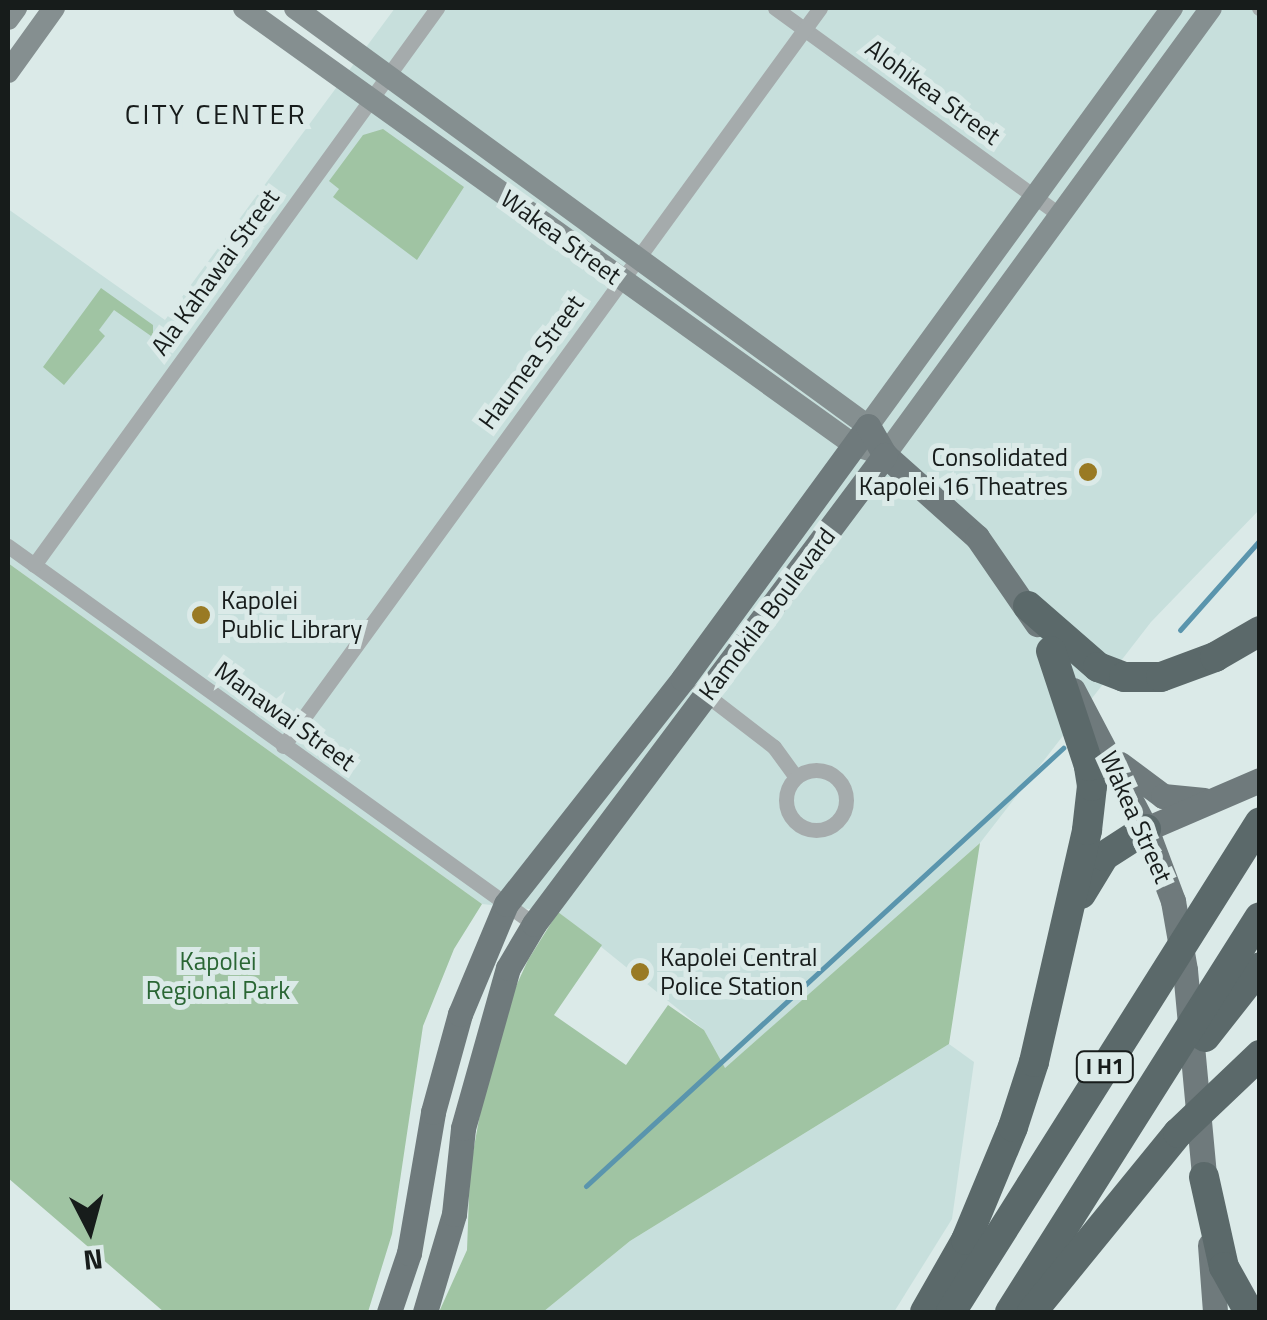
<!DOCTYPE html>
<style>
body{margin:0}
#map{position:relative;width:1267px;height:1320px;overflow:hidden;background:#dbeae8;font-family:"Titillium Web",sans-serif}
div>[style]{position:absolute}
.built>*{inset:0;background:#c7dfdc}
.green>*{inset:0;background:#a0c4a3}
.stream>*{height:5px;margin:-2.5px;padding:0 2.5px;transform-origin:2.5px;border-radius:2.5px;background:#5a95ad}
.street>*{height:15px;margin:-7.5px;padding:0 7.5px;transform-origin:7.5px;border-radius:7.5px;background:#a5abac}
.street>.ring{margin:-7.5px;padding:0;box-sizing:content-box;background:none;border:15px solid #a5abac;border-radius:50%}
.secondary>*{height:22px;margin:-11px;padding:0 11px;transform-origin:11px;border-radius:11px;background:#858f90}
.primary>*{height:25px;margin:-12.5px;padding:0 12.5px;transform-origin:12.5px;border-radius:12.5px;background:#6f7a7c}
.highway>*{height:30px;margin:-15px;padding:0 15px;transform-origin:15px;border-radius:15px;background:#5b696a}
.dots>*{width:28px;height:28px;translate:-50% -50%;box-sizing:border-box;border:5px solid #dbeae8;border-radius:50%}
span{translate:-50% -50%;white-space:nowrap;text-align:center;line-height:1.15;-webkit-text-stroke:10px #dbeae8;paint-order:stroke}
.shield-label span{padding:2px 8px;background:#dbeae8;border:2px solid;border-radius:8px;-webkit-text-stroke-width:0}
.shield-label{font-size:22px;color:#171c1b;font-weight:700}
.street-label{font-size:25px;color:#171c1b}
.poi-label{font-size:25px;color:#171c1b}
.right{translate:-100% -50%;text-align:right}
.left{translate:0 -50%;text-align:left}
.park-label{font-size:25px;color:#2a6634}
.neighbourhood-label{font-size:28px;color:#171c1b;letter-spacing:2.5px}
.frame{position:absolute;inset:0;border:10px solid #171c1b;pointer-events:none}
.north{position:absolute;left:40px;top:1180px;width:100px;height:100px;-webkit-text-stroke:8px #dbeae8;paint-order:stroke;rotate:174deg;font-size:28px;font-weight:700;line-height:40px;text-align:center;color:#171c1b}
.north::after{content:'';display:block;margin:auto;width:35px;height:45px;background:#171c1b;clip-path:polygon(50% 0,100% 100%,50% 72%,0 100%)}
</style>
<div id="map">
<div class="built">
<div style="clip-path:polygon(395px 8px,1259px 8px,1259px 510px,1151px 622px,980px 843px,724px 1069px,704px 1030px,558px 912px,482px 904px,8px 563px,8px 209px,165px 320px)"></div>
<div style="clip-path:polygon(949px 1044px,974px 1062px,952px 1219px,894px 1312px,543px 1312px,630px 1241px)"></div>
</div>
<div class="green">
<div style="clip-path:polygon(383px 129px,464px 187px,417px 260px,333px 197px,339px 189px,329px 181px,363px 135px)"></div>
<div style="clip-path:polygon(101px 288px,153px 325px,153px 333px,151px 336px,114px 310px,99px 330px,105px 336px,64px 385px,43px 367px)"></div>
<div style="clip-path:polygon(8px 563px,482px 904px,454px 949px,423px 1026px,392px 1234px,368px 1312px,164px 1312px,8px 1178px)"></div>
<div style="clip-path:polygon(980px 843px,949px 1044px,630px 1241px,543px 1312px,439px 1312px,467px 1250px,470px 1169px,487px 1075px,506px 1008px,528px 960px,558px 912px,602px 945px,554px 1015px,626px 1065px,668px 1005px,704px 1030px,725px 1068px)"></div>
</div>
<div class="stream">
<div style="left:1180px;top:630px;width:120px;rotate:-48.4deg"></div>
<div style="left:586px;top:1186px;width:648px;rotate:-42.56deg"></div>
</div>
<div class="street">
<div style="left:775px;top:8px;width:354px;rotate:36deg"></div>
<div style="left:1259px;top:8px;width:1px"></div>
<div style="left:8px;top:546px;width:648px;rotate:35.7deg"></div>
<div style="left:34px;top:565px;width:688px;rotate:-54.11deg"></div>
<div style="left:700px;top:690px;width:93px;rotate:37.6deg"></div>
<div style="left:774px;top:747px;width:37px;rotate:54deg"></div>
<div style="left:283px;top:746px;width:913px;rotate:-53.96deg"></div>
<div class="ring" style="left:786px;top:770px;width:45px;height:45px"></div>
</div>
<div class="secondary">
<div style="left:244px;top:8px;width:750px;rotate:35.62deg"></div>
<div style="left:854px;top:445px;width:33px;rotate:18deg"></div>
<div style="left:885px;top:455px;width:553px;rotate:-53.9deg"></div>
<div style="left:295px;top:8px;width:709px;rotate:36.11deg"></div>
<div style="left:868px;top:426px;width:517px;rotate:-53.97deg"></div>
<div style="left:8px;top:19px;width:14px;rotate:-54deg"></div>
<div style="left:8px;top:72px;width:79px;rotate:-54.3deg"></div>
</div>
<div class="primary">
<div style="left:1073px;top:690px;width:157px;rotate:62.3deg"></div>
<div style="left:1146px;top:829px;width:77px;rotate:69.4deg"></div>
<div style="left:1173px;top:901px;width:70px;rotate:80.1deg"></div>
<div style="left:1185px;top:970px;width:226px;rotate:84.7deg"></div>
<div style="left:1120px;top:764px;width:54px;rotate:36.7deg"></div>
<div style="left:1163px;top:796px;width:41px;rotate:5.6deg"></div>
<div style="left:1146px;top:829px;width:124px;rotate:-23.3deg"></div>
<div style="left:1210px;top:1245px;width:67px;rotate:85.7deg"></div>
<div style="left:389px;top:1312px;width:62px;rotate:-71.3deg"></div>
<div style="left:409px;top:1253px;width:143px;rotate:-80.3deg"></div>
<div style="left:433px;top:1112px;width:102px;rotate:-74.6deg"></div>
<div style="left:460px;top:1014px;width:119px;rotate:-67.3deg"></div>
<div style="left:506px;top:904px;width:286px;rotate:-51.8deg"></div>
<div style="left:683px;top:679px;width:313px;rotate:-53.8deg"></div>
<div style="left:868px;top:426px;width:34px;rotate:60deg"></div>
<div style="left:885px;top:455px;width:123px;rotate:41.7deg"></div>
<div style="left:977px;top:537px;width:106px;rotate:55.4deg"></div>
<div style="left:425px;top:1312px;width:102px;rotate:-73.5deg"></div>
<div style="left:454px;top:1214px;width:86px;rotate:-84deg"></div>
<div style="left:463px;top:1128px;width:166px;rotate:-74.3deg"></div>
<div style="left:508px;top:968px;width:51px;rotate:-59.4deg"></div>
<div style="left:534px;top:924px;width:586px;rotate:-53.19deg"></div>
</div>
<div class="highway">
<div style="left:1028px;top:606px;width:93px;rotate:41.1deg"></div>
<div style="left:1098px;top:667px;width:28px;rotate:21deg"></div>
<div style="left:1124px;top:677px;width:37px"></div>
<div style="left:1161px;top:677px;width:58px;rotate:-20.3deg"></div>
<div style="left:1215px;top:657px;width:52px;rotate:-30deg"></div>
<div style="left:1081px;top:894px;width:44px;rotate:-58.8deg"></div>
<div style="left:1104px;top:856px;width:50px;rotate:-32.7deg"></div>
<div style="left:1205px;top:1037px;width:89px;rotate:-51.8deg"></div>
<div style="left:1204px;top:1177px;width:92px;rotate:77.5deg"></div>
<div style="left:1224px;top:1267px;width:51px;rotate:60.9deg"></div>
<div style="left:925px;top:1312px;width:83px;rotate:-60.3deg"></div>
<div style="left:966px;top:1240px;width:122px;rotate:-67.4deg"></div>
<div style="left:1013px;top:1127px;width:68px;rotate:-72.1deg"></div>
<div style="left:1034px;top:1062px;width:238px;rotate:-77.1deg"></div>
<div style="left:1087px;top:830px;width:44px;rotate:-83.5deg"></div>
<div style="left:1092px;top:786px;width:20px;rotate:-99deg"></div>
<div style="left:1089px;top:766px;width:121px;rotate:-108.3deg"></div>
<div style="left:951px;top:1312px;width:579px;rotate:-57.76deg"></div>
<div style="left:1010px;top:1312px;width:467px;rotate:-57.7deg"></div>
<div style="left:1032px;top:1312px;width:231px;rotate:-50.8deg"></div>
<div style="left:1178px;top:1133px;width:113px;rotate:-43.6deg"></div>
</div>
<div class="dots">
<div style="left:1088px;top:472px;background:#997a24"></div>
<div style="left:201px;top:615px;background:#997a24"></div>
<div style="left:640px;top:972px;background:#997a24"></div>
</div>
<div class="shield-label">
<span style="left:1105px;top:1067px">I H1</span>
</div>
<div class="street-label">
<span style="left:933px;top:92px;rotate:36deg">Alohikea Street</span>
<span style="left:561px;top:237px;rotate:36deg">Wakea Street</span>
<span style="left:215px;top:272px;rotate:-54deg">Ala Kahawai Street</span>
<span style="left:531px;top:362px;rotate:-54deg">Haumea Street</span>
<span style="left:767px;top:614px;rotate:-53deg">Kamokila Boulevard</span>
<span style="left:285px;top:716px;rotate:36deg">Manawai Street</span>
<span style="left:1136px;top:817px;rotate:66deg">Wakea Street</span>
</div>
<div class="poi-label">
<span class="right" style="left:1068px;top:472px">Consolidated<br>Kapolei 16 Theatres</span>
<span class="left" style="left:221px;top:615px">Kapolei<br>Public Library</span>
<span class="left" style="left:660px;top:972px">Kapolei Central<br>Police Station</span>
</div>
<div class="park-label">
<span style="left:218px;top:976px">Kapolei<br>Regional Park</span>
</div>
<div class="neighbourhood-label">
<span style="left:216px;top:114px">CITY CENTER</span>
</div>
<div class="frame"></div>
<div class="north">N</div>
</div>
